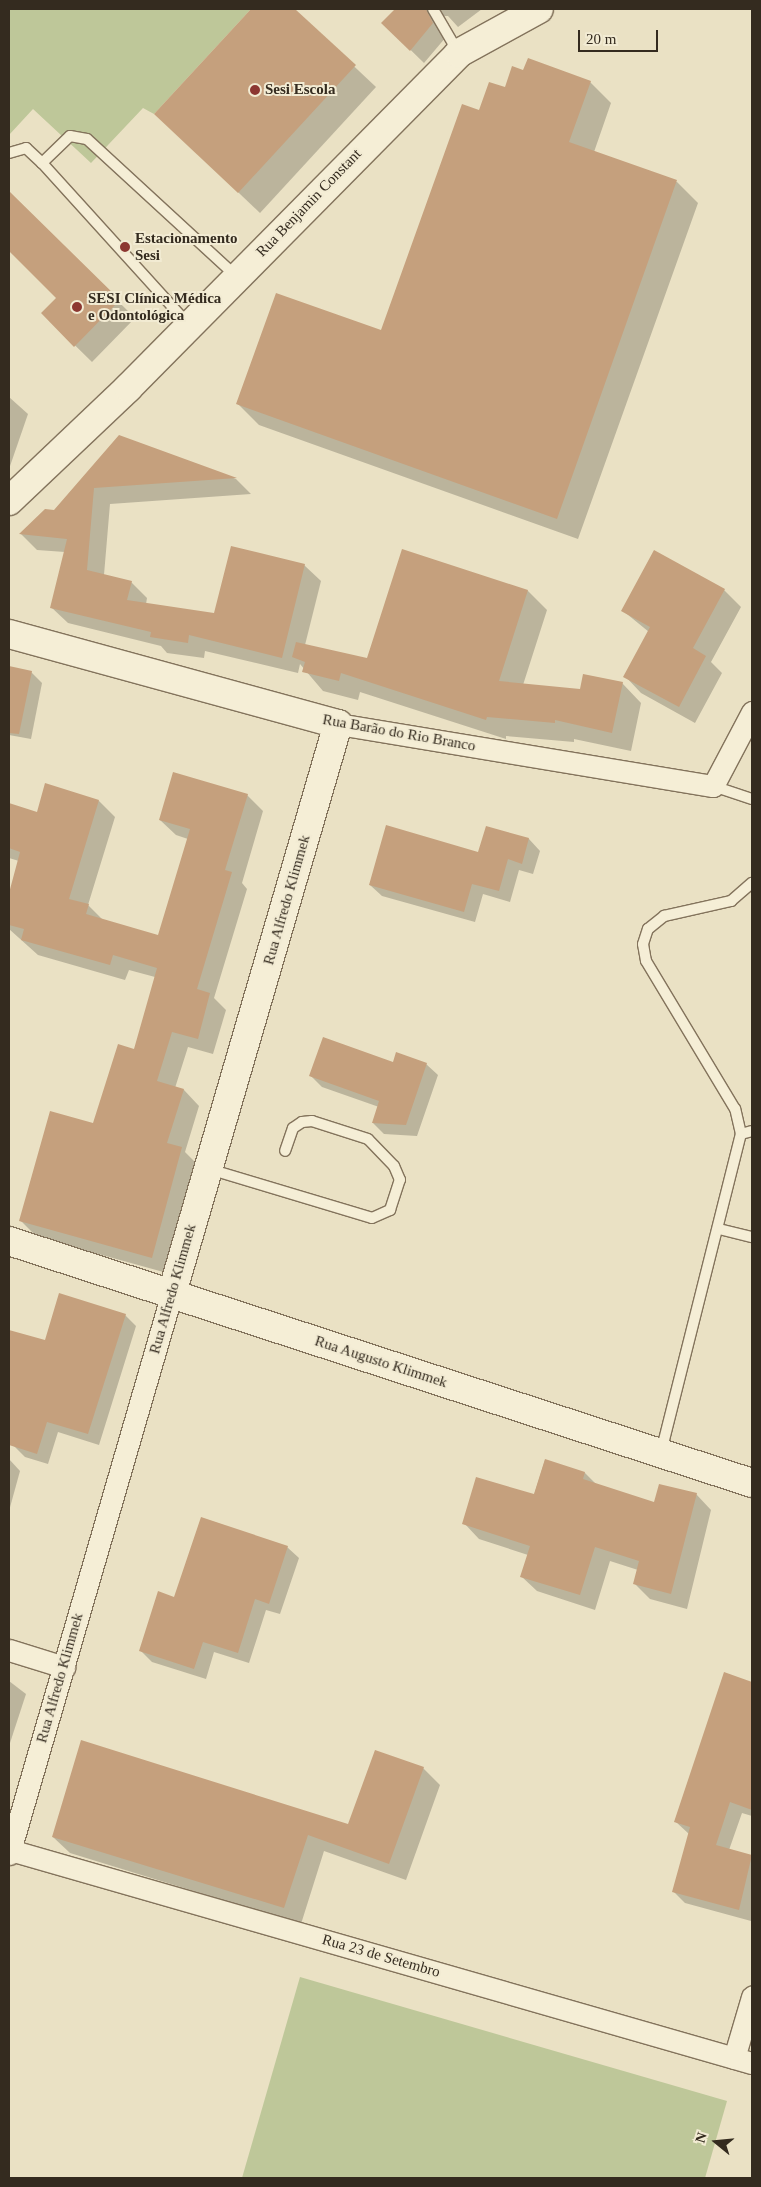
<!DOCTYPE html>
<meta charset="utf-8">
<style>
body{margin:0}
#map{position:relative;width:761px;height:2187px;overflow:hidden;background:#eae1c4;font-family:"Times New Roman",serif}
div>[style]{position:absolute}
.green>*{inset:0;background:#bec799}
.shadow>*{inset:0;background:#0003}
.building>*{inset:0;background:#c5a07d}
.roads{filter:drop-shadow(1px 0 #83735c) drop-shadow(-1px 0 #83735c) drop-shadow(0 1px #83735c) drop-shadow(0 -1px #83735c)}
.lane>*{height:10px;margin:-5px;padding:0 5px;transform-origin:5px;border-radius:5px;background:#f5eed6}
.street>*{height:21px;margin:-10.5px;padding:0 10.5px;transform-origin:10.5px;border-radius:10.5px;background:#f5eed6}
.secondary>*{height:28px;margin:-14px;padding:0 14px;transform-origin:14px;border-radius:14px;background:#f5eed6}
.dots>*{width:14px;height:14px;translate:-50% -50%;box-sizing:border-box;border:2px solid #f2ebd3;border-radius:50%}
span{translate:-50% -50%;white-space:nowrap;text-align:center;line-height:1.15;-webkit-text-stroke:4px #f2ebd3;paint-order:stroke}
.poi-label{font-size:15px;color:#342b1f;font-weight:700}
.left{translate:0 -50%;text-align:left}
.street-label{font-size:15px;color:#342b1f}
.frame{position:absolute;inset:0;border:10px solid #342b1f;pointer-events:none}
.north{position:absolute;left:691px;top:2117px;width:50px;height:50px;-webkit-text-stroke:4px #f2ebd3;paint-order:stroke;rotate:287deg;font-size:14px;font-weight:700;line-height:20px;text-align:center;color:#342b1f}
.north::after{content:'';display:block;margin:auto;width:18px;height:22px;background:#342b1f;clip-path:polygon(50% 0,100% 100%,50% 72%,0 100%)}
.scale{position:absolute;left:578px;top:30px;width:80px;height:22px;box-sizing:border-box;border:2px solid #342b1f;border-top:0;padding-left:6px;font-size:15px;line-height:18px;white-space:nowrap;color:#342b1f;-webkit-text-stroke:4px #f2ebd3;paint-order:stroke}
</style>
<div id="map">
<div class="green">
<div style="clip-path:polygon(9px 9px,251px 9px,154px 114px,143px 108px,91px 163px,33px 109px,9px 135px)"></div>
<div style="clip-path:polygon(300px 1977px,727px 2101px,705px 2178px,242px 2178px)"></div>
</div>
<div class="shadow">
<div style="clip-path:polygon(252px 9px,293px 9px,376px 87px,260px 213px,156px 114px)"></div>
<div style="clip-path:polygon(397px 9px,482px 9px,458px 27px,448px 16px,442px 16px,446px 37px,424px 63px,383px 23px)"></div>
<div style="clip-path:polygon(524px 72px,590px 82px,611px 103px,594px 152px,677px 182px,698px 203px,578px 539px,259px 425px,238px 404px,382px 332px,479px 111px)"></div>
<div style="clip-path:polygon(9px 193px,135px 318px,92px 362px,42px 313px,58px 298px,9px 250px)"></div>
<div style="clip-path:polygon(9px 397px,28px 414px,9px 469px)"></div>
<div style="clip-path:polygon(119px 436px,236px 479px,251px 494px,110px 504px,104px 575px,131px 582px,147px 598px,146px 604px,215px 615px,304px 565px,321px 581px,305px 645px,367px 660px,403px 551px,528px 591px,547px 610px,523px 685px,581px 690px,622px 683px,641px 703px,631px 751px,574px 739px,574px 742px,506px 736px,506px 739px,360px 692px,358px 700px,323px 691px,300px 664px,298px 673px,205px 651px,204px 658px,167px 653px,161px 646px,68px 623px,51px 607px,65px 552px,37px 550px,21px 534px,54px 511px)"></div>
<div style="clip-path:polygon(724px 590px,741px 607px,711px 662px,722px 673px,695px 723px,641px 693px,625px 676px,649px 632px,622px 610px)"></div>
<div style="clip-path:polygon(9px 668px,31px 672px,42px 683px,31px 739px,9px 735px)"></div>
<div style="clip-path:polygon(247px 795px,263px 811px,242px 883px,247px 889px,214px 998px,226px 1010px,213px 1054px,188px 1047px,175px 1088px,184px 1090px,199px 1106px,185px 1152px,197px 1164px,167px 1273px,37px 1237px,21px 1221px,94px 1124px,135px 1051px,155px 977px,129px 970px,125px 980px,38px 955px,9px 929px,9px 897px,19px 861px,9px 858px,9px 804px,37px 813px,99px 801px,115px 817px,88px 905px,103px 920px,159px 937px,188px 839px,176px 835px,160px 820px)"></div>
<div style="clip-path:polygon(486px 828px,529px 839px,540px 851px,533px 874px,519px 870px,510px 902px,483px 894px,475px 922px,382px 896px,370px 885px,479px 853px)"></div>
<div style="clip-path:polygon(393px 1063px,426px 1064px,438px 1075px,417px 1136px,384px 1134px,373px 1123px,379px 1107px,322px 1087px,311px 1076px)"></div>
<div style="clip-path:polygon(125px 1315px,136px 1326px,99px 1445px,58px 1432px,48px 1464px,25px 1457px,13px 1445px,23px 1413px,9px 1409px,9px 1332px,45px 1342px)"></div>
<div style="clip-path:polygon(9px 1459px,20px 1471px,9px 1511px)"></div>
<div style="clip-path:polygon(545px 1460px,585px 1473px,597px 1485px,655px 1504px,696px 1494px,711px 1510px,687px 1609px,650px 1599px,635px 1584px,638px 1570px,610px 1561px,595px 1610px,537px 1591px,521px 1576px,528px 1555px,479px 1539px,464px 1523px,534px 1495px)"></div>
<div style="clip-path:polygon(287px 1547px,299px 1558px,280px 1614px,266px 1610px,249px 1663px,214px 1652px,206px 1679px,152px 1662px,141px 1651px,175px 1598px)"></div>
<div style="clip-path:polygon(724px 1674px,752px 1683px,752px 1816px,742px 1813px,729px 1850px,752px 1856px,751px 1921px,685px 1903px,673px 1891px,689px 1834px,676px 1822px)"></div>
<div style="clip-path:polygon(9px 1681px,26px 1694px,9px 1746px)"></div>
<div style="clip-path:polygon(423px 1768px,440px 1785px,406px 1880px,324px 1851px,301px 1924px,70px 1853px,53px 1837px,349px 1825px)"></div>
</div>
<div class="building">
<div style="clip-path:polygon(251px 9px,295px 9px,356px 65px,238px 193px,154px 114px)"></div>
<div style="clip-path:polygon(395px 9px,426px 9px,433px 23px,410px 51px,381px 23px)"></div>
<div style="clip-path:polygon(528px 58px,591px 81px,569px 142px,677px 180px,557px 519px,236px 404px,276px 293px,381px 330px,462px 104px,479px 110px,489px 82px,505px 87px,512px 66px,523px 70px)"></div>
<div style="clip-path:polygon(9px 191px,120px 300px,74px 347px,41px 313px,56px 298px,9px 251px)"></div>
<div style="clip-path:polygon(119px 435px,237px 478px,94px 488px,87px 570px,132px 581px,127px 600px,214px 613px,231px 546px,305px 564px,282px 658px,189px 635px,188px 643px,150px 637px,151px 632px,50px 608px,67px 539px,19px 534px,45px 509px,54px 510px)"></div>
<div style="clip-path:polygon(402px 549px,528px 590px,499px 681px,580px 689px,583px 674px,623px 682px,612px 733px,555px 720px,555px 723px,487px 717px,486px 720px,341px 673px,339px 681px,302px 672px,305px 662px,292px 657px,296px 642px,367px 658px)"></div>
<div style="clip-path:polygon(654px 550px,725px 589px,693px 648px,706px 656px,679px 707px,623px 677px,650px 627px,621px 611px)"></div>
<div style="clip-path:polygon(9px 666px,32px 671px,19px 734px,9px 733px)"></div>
<div style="clip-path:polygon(173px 772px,248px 794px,225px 870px,232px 872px,197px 989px,210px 993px,198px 1039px,172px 1032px,157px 1081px,184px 1089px,167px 1143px,182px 1147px,152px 1258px,19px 1221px,50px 1111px,93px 1123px,118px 1044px,134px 1049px,157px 968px,113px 955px,110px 965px,21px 940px,24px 929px,9px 925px,9px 893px,20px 852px,9px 848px,9px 803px,37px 812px,45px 783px,99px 800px,69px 899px,89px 904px,86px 914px,158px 935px,190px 829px,159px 820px)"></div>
<div style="clip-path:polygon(386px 825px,478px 852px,486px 826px,529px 838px,522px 864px,508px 859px,499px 891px,472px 884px,464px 912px,369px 885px)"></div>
<div style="clip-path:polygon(323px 1037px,393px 1062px,396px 1052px,427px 1063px,406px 1125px,372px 1123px,379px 1101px,309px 1076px)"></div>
<div style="clip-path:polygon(59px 1293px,126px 1314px,88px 1434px,47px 1422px,37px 1454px,9px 1445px,9px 1330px,45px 1340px)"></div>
<div style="clip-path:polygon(545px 1459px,585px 1472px,583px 1479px,654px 1502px,659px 1484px,697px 1493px,671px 1594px,633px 1584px,639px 1561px,595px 1547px,580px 1595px,520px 1577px,530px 1546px,462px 1524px,476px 1477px,534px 1494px)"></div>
<div style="clip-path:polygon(201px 1517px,288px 1546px,269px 1604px,255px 1599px,238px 1653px,203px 1642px,194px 1669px,139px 1651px,158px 1591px,174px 1597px)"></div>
<div style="clip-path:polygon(724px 1672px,752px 1682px,752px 1810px,730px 1802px,716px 1845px,752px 1855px,739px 1910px,672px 1892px,690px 1827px,674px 1822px)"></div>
<div style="clip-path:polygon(81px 1740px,348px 1824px,375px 1750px,424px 1767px,389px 1864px,308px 1835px,284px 1908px,52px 1837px)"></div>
</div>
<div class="roads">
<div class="lane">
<div style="left:433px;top:9px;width:50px;rotate:59.8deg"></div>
<div style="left:9px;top:153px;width:18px;rotate:-16deg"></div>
<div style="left:26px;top:148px;width:22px;rotate:43deg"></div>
<div style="left:189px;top:325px;width:219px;rotate:-132.2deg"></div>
<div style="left:42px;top:163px;width:39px;rotate:-44deg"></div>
<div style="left:70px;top:136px;width:17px;rotate:10deg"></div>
<div style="left:87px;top:139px;width:204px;rotate:42.6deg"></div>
<div style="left:713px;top:786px;width:41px;rotate:18.4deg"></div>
<div style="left:741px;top:1134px;width:11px;rotate:-15deg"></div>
<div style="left:209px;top:1169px;width:170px;rotate:16.7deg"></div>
<div style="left:372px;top:1218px;width:20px;rotate:-24deg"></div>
<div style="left:390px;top:1210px;width:32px;rotate:-72deg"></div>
<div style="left:400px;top:1180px;width:15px;rotate:-113deg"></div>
<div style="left:394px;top:1166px;width:37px;rotate:-134deg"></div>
<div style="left:368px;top:1139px;width:59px;rotate:-162.2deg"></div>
<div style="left:312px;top:1121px;width:10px;rotate:174deg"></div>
<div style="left:302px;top:1122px;width:11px;rotate:146deg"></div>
<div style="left:293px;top:1128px;width:24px;rotate:109deg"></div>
<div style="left:719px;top:1229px;width:34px;rotate:14deg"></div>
<div style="left:661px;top:1452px;width:328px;rotate:-75.9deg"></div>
<div style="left:741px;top:1134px;width:26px;rotate:-103deg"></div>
<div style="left:735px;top:1109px;width:173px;rotate:-121deg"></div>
<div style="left:646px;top:961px;width:17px;rotate:-100deg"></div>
<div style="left:643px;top:944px;width:16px;rotate:-72deg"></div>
<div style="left:648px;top:929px;width:21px;rotate:-39deg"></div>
<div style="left:664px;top:916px;width:69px;rotate:-12.6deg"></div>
<div style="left:731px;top:901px;width:28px;rotate:-41deg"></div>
</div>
<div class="street">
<div style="left:338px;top:724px;width:380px;rotate:9.4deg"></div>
<div style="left:713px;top:786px;width:84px;rotate:-62.2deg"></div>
<div style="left:9px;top:1650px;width:58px;rotate:17.2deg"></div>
<div style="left:10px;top:1850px;width:772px;rotate:16.02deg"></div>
<div style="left:9px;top:1854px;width:584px;rotate:-73.8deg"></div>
<div style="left:734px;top:2058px;width:64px;rotate:-73.6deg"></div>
</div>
<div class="secondary">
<div style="left:9px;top:501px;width:164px;rotate:-43.5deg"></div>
<div style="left:128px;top:388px;width:471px;rotate:-45.3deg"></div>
<div style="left:459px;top:53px;width:91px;rotate:-28.8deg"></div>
<div style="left:9px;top:634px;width:341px;rotate:15.3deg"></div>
<div style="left:338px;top:724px;width:593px;rotate:106.26deg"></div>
<div style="left:9px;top:1241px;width:781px;rotate:18.04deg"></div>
</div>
</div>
<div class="dots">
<div style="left:255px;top:90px;background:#8c3731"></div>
<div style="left:125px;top:247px;background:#8c3731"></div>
<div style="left:77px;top:307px;background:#8c3731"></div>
</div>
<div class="poi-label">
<span class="left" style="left:265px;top:90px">Sesi Escola</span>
<span class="left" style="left:135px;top:247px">Estacionamento<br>Sesi</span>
<span class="left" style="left:88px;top:307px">SESI Clínica Médica<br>e Odontológica</span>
</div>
<div class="street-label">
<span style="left:309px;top:203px;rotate:-46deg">Rua Benjamin Constant</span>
<span style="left:399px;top:733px;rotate:10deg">Rua Barão do Rio Branco</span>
<span style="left:287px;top:900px;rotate:-74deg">Rua Alfredo Klimmek</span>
<span style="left:173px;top:1289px;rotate:-74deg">Rua Alfredo Klimmek</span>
<span style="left:381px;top:1362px;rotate:18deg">Rua Augusto Klimmek</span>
<span style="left:60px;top:1678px;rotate:-74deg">Rua Alfredo Klimmek</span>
<span style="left:381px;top:1956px;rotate:16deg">Rua 23 de Setembro</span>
</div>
<div class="frame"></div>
<div class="north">N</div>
<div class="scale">20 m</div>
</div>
